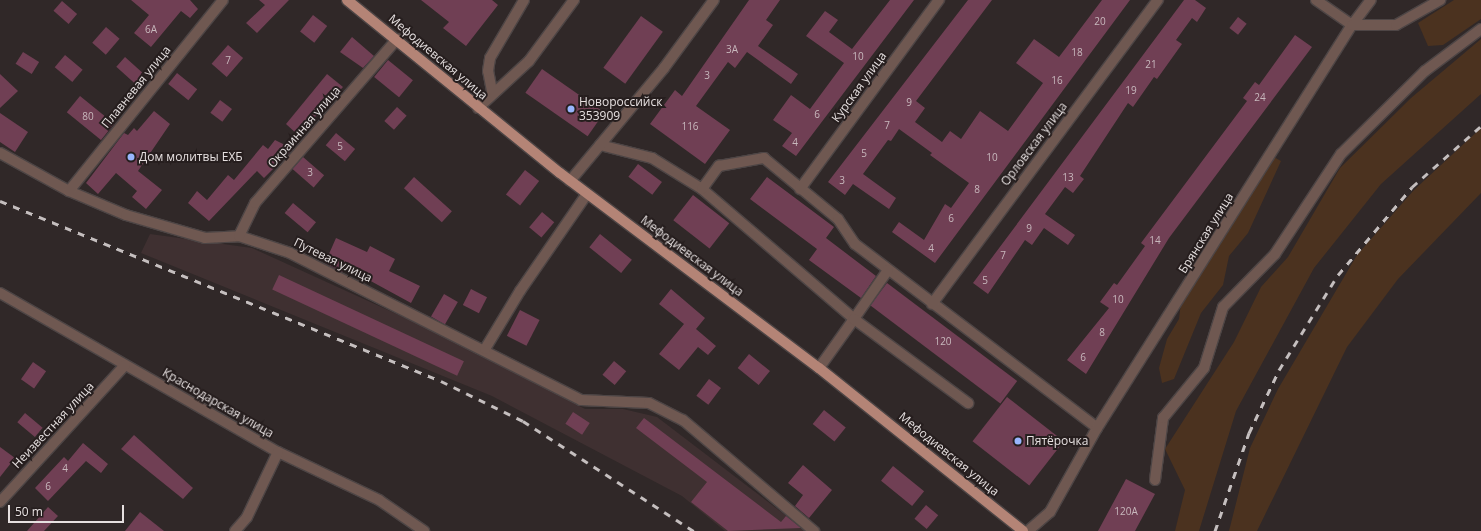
<!DOCTYPE html>
<meta charset="utf-8">
<style>
body{margin:0}
#map{position:relative;width:1481px;height:531px;overflow:hidden;background:#302828;font-family:"Open Sans",sans-serif}
div>[style]{position:absolute}
.built>*{inset:0;background:#3f3031}
.green>*{inset:0;background:#4b321f}
.building>*{inset:0;background:#703f54;transform-origin:0 0}
.roads{filter:drop-shadow(1px 0 #4d4545) drop-shadow(-1px 0 #4d4545) drop-shadow(0 1px #4d4545) drop-shadow(0 -1px #4d4545)}
.minor>*{height:10px;margin:-5px;padding:0 5px;transform-origin:5px;border-radius:5px;background:#6f5851}
.major>*{height:10px;margin:-5px;padding:0 5px;transform-origin:5px;border-radius:5px;background:#b48476}
.rail>*{height:3px;margin-top:-1.5px;transform-origin:0;background:repeating-linear-gradient(90deg,#c5bfbf 0 7px,transparent 0 14px)}
.dots>*{width:11px;height:11px;translate:-50% -50%;box-sizing:border-box;border:2px solid #261e1e;border-radius:50%}
span{translate:-50% -50%;white-space:nowrap;text-align:center;line-height:1.15;-webkit-text-stroke:4px #261e1e;paint-order:stroke}
.number-label{font-size:10px;color:#c8b8bd}
.number-label span{-webkit-text-stroke-width:0}
.street-label{font-size:12px;color:#e6e0e0}
.poi-label{font-size:12px;color:#e6e0e0}
.left{translate:0 -50%;text-align:left}
.scale{position:absolute;left:8px;top:505px;width:116px;height:18px;box-sizing:border-box;border:2px solid #e6e0e0;border-top:0;padding-left:5px;font-size:12px;line-height:14px;white-space:nowrap;color:#e6e0e0;-webkit-text-stroke:3px #261e1e;paint-order:stroke}
</style>
<div id="map">
<div class="built">
<div style="clip-path:polygon(150px 234px,252px 248px,469px 347px,585px 409px,623px 409px,657px 417px,806px 531px,725px 531px,682px 496px,492px 396px,141px 253px)"></div>
</div>
<div class="green">
<div style="clip-path:polygon(1454px 0,1481px 0,1481px 19px,1443px 45px,1428px 46px,1418px 23px)"></div>
<div style="clip-path:polygon(1481px 39px,1481px 94px,1381px 184px,1314px 268px,1236px 411px,1199px 531px,1175px 531px,1185px 490px,1165px 449px,1234px 342px,1261px 287px,1288px 257px,1340px 168px,1411px 98px)"></div>
<div style="clip-path:polygon(1481px 128px,1481px 193px,1398px 279px,1347px 347px,1257px 531px,1229px 531px,1250px 448px,1278px 389px,1357px 255px,1414px 190px)"></div>
<div style="clip-path:polygon(1272px 156px,1281px 161px,1248px 233px,1229px 256px,1223px 285px,1201px 313px,1174px 379px,1162px 383px,1159px 368px,1167px 339px,1179px 319px,1182px 294px)"></div>
</div>
<div class="building">
<div style="clip-path:polygon(131px 0,190px 0,198px 9px,190px 18px,181px 11px,151px 47px,134px 33px,149px 15px)"></div>
<div style="clip-path:polygon(259px 0,289px 0,257px 33px,246px 23px,265px 5px)"></div>
<div style="clip-path:polygon(421px 0,492px 0,498px 5px,466px 46px,443px 28px,449px 22px)"></div>
<div style="clip-path:polygon(749px 0,780px 0,766px 20px,773px 25px,758px 46px,798px 74px,791px 84px,747px 52px,735px 68px,728px 62px,696px 106px,730px 130px,705px 164px,650px 124px,675px 90px,682px 96px)"></div>
<div style="clip-path:polygon(890px 0,914px 0,796px 156px,782px 146px,792px 133px,773px 120px,791px 95px,810px 109px,844px 63px,806px 36px,825px 11px,838px 20px,829px 32px,852px 49px)"></div>
<div style="clip-path:polygon(968px 0,992px 0,916px 101px,925px 108px,915px 122px,942px 142px,950px 131px,961px 139px,980px 111px,1008px 131px,1043px 83px,1016px 63px,1034px 39px,1059px 57px,1102px 0,1130px 0,935px 263px,892px 232px,899px 222px,924px 240px,945px 204px,951px 208px,969px 183px,930px 155px,932px 153px,899px 129px,891px 141px,888px 140px,863px 174px,896px 198px,889px 209px,853px 184px,845px 195px,828px 182px)"></div>
<div style="clip-path:polygon(1184px 0,1195px 0,1206px 8px,1197px 22px,1192px 18px,1176px 40px,1182px 44px,1157px 79px,1154px 77px,1133px 107px,1128px 103px,1080px 176px,1084px 179px,1073px 193px,1065px 187px,1045px 214px,1075px 235px,1068px 245px,1044px 228px,1032px 245px,1025px 240px,988px 294px,973px 283px)"></div>
<div style="left:62px;top:1px;width:20px;height:13px;rotate:41deg"></div>
<div style="left:313px;top:15px;width:18px;height:21px;rotate:38deg"></div>
<div style="left:641px;top:16px;width:27px;height:64px;rotate:36deg"></div>
<div style="left:1238px;top:17px;width:11px;height:14px;rotate:38deg"></div>
<div style="left:106px;top:27px;width:18px;height:21px;rotate:41deg"></div>
<div style="clip-path:polygon(1295px 35px,1312px 47px,1169px 238px,1086px 374px,1067px 360px,1109px 308px,1100px 302px,1114px 283px,1117px 285px,1145px 246px,1141px 243px,1247px 101px,1243px 98px,1255px 82px,1259px 85px)"></div>
<div style="clip-path:polygon(352px 37px,374px 56px,363px 68px,340px 52px)"></div>
<div style="left:228px;top:45px;width:20px;height:25px;rotate:41deg"></div>
<div style="left:23px;top:52px;width:19px;height:14px;rotate:32deg"></div>
<div style="left:65px;top:55px;width:23px;height:16px;rotate:40deg"></div>
<div style="left:125px;top:57px;width:25px;height:13px;rotate:42deg"></div>
<div style="left:388px;top:60px;width:32px;height:22px;rotate:39deg"></div>
<div style="left:542px;top:69px;width:76px;height:29px;rotate:35deg"></div>
<div style="left:177px;top:73px;width:26px;height:14px;rotate:39deg"></div>
<div style="clip-path:polygon(0 74px,18px 91px,0 108px)"></div>
<div style="clip-path:polygon(327px 74px,343px 87px,298px 135px,286px 124px)"></div>
<div style="left:80px;top:96px;width:44px;height:21px;rotate:39deg"></div>
<div style="left:220px;top:100px;width:15px;height:16px;rotate:37deg"></div>
<div style="left:397px;top:107px;width:13px;height:19px;rotate:42deg"></div>
<div style="clip-path:polygon(154px 111px,170px 124px,138px 171px,162px 190px,146px 209px,132px 197px,137px 191px,116px 173px,98px 194px,86px 183px,124px 133px,128px 135px,134px 128px,137px 131px)"></div>
<div style="clip-path:polygon(0 113px,28px 132px,15px 152px,0 142px)"></div>
<div style="left:336px;top:133px;width:25px;height:16px;rotate:40deg"></div>
<div style="clip-path:polygon(275px 140px,293px 149px,264px 178px,257px 171px,209px 221px,188px 203px,197px 191px,207px 200px,228px 175px,234px 180px,263px 145px,268px 149px)"></div>
<div style="left:303px;top:157px;width:28px;height:16px;rotate:41deg"></div>
<div style="left:638px;top:164px;width:30px;height:16px;rotate:37deg"></div>
<div style="left:525px;top:170px;width:18px;height:31px;rotate:38deg"></div>
<div style="left:414px;top:177px;width:51px;height:15px;rotate:42deg"></div>
<div style="clip-path:polygon(767px 177px,834px 227px,826px 238px,876px 276px,861px 298px,809px 260px,817px 249px,750px 199px)"></div>
<div style="left:693px;top:195px;width:46px;height:32px;rotate:38deg"></div>
<div style="left:293px;top:203px;width:30px;height:13px;rotate:40deg"></div>
<div style="left:542px;top:212px;width:16px;height:20px;rotate:40deg"></div>
<div style="left:600px;top:234px;width:41px;height:17px;rotate:39deg"></div>
<div style="clip-path:polygon(336px 238px,367px 252px,370px 246px,395px 259px,389px 271px,420px 286px,411px 303px,345px 267px,342px 272px,325px 263px)"></div>
<div style="left:279px;top:275px;width:204px;height:16px;rotate:25deg"></div>
<div style="left:887px;top:283px;width:163px;height:28px;rotate:37deg"></div>
<div style="left:471px;top:289px;width:18px;height:18px;rotate:27deg"></div>
<div style="clip-path:polygon(671px 289px,705px 318px,696px 329px,716px 346px,708px 355px,698px 347px,679px 370px,659px 354px,684px 324px,659px 304px)"></div>
<div style="left:444px;top:294px;width:16px;height:26px;rotate:30deg"></div>
<div style="left:520px;top:310px;width:22px;height:29px;rotate:27deg"></div>
<div style="left:749px;top:354px;width:27px;height:18px;rotate:39deg"></div>
<div style="left:614px;top:361px;width:16px;height:18px;rotate:40deg"></div>
<div style="left:33px;top:362px;width:16px;height:21px;rotate:35deg"></div>
<div style="left:709px;top:379px;width:15px;height:21px;rotate:37deg"></div>
<div style="left:1007px;top:397px;width:72px;height:56px;rotate:38deg"></div>
<div style="left:824px;top:410px;width:28px;height:18px;rotate:39deg"></div>
<div style="left:573px;top:412px;width:20px;height:14px;rotate:33deg"></div>
<div style="left:25px;top:413px;width:23px;height:12px;rotate:40deg"></div>
<div style="clip-path:polygon(644px 418px,781px 522px,786px 516px,801px 528px,728px 531px,691px 502px,707px 482px,636px 428px)"></div>
<div style="clip-path:polygon(134px 435px,193px 488px,183px 499px,121px 449px)"></div>
<div style="clip-path:polygon(83px 443px,108px 464px,101px 473px,86px 461px,48px 501px,35px 488px,64px 457px,68px 461px)"></div>
<div style="clip-path:polygon(0 447px,15px 458px,0 477px)"></div>
<div style="clip-path:polygon(803px 465px,832px 490px,809px 518px,795px 506px,803px 495px,788px 483px)"></div>
<div style="left:893px;top:466px;width:40px;height:19px;rotate:39deg"></div>
<div style="clip-path:polygon(1126px 479px,1155px 494px,1135px 531px,1098px 531px)"></div>
<div style="left:926px;top:505px;width:16px;height:18px;rotate:40deg"></div>
<div style="clip-path:polygon(48px 507px,58px 516px,44px 531px,27px 531px)"></div>
<div style="clip-path:polygon(140px 512px,164px 531px,125px 531px)"></div>
</div>
<div class="roads">
<div class="minor">
<div style="left:1316px;top:0;width:44px;rotate:34.8deg"></div>
<div style="left:1352px;top:25px;width:31px;rotate:-53deg"></div>
<div style="left:492px;top:91px;width:20px;rotate:-101deg"></div>
<div style="left:488px;top:71px;width:13px;rotate:-81deg"></div>
<div style="left:490px;top:58px;width:67px;rotate:-59.6deg"></div>
<div style="left:478px;top:108px;width:69px;rotate:-42.7deg"></div>
<div style="left:529px;top:61px;width:76px;rotate:-53.6deg"></div>
<div style="left:600px;top:145px;width:54px;rotate:14deg"></div>
<div style="left:652px;top:158px;width:59px;rotate:31.8deg"></div>
<div style="left:702px;top:189px;width:200px;rotate:40.5deg"></div>
<div style="left:854px;top:319px;width:60px;rotate:125.5deg"></div>
<div style="left:0;top:153px;width:79px;rotate:28.8deg"></div>
<div style="left:69px;top:191px;width:62px;rotate:22.8deg"></div>
<div style="left:126px;top:215px;width:82px;rotate:16.2deg"></div>
<div style="left:205px;top:238px;width:34px;rotate:-3deg"></div>
<div style="left:239px;top:236px;width:54px;rotate:18.4deg"></div>
<div style="left:290px;top:253px;width:326px;rotate:26.8deg"></div>
<div style="left:581px;top:400px;width:68px;rotate:2.5deg"></div>
<div style="left:649px;top:403px;width:38px;rotate:27deg"></div>
<div style="left:683px;top:420px;width:172px;rotate:40.3deg"></div>
<div style="left:570px;top:181px;width:147px;rotate:-50.2deg"></div>
<div style="left:664px;top:68px;width:84px;rotate:-53.7deg"></div>
<div style="left:702px;top:189px;width:29px;rotate:-54deg"></div>
<div style="left:719px;top:166px;width:46px;rotate:-10.1deg"></div>
<div style="left:764px;top:158px;width:96px;rotate:39.5deg"></div>
<div style="left:838px;top:219px;width:30px;rotate:56deg"></div>
<div style="left:855px;top:244px;width:304px;rotate:37.2deg"></div>
<div style="left:800px;top:189px;width:235px;rotate:-53.7deg"></div>
<div style="left:69px;top:191px;width:245px;rotate:-51.1deg"></div>
<div style="left:239px;top:236px;width:37px;rotate:-64deg"></div>
<div style="left:255px;top:203px;width:217px;rotate:-49.1deg"></div>
<div style="left:888px;top:270px;width:60px;rotate:124.8deg"></div>
<div style="left:854px;top:319px;width:142px;rotate:36.4deg"></div>
<div style="left:0;top:293px;width:320px;rotate:29.8deg"></div>
<div style="left:278px;top:452px;width:112px;rotate:25.4deg"></div>
<div style="left:379px;top:500px;width:55px;rotate:34.6deg"></div>
<div style="left:932px;top:304px;width:379px;rotate:-53.4deg"></div>
<div style="left:485px;top:349px;width:68px;rotate:-58.9deg"></div>
<div style="left:520px;top:291px;width:118px;rotate:-55.4deg"></div>
<div style="left:1155px;top:480px;width:63px;rotate:-82.6deg"></div>
<div style="left:1163px;top:418px;width:65px;rotate:-50.6deg"></div>
<div style="left:1204px;top:368px;width:64px;rotate:-72.7deg"></div>
<div style="left:1223px;top:307px;width:74px;rotate:-45.5deg"></div>
<div style="left:1275px;top:254px;width:120px;rotate:-56.6deg"></div>
<div style="left:1341px;top:154px;width:118px;rotate:-44.7deg"></div>
<div style="left:1425px;top:71px;width:70px;rotate:-36.9deg"></div>
<div style="left:0;top:502px;width:185px;rotate:-47.6deg"></div>
<div style="left:235px;top:531px;width:18px;rotate:-49deg"></div>
<div style="left:247px;top:517px;width:72px;rotate:-64.5deg"></div>
<div style="left:1028px;top:531px;width:29px;rotate:-41deg"></div>
<div style="left:1050px;top:512px;width:96px;rotate:-60.8deg"></div>
<div style="left:1097px;top:428px;width:477px;rotate:-57.7deg"></div>
<div style="left:1352px;top:25px;width:44px"></div>
<div style="left:1396px;top:25px;width:51px;rotate:-29.6deg"></div>
</div>
<div class="major">
<div style="left:347px;top:0;width:274px;rotate:39.1deg"></div>
<div style="left:560px;top:173px;width:324px;rotate:37deg"></div>
<div style="left:819px;top:368px;width:261px;rotate:38.6deg"></div>
</div>
</div>
<div class="rail">
<div style="left:0;top:201px;width:476px;rotate:22.2deg"></div>
<div style="left:441px;top:381px;width:91px;rotate:26deg"></div>
<div style="left:523px;top:421px;width:203px;rotate:32.8deg"></div>
<div style="left:1215px;top:531px;width:104px;rotate:-70.9deg"></div>
<div style="left:1249px;top:433px;width:70px;rotate:-64.5deg"></div>
<div style="left:1279px;top:370px;width:112px;rotate:-58.2deg"></div>
<div style="left:1338px;top:275px;width:115px;rotate:-49.9deg"></div>
<div style="left:1412px;top:187px;width:92px;rotate:-41.5deg"></div>
</div>
<div class="dots">
<div style="left:571px;top:109px;background:#98b5fd"></div>
<div style="left:131px;top:157px;background:#98b5fd"></div>
<div style="left:1018px;top:441px;background:#98b5fd"></div>
</div>
<div class="number-label">
<span style="left:1100px;top:22px">20</span>
<span style="left:151px;top:30px">6А</span>
<span style="left:732px;top:50px">3А</span>
<span style="left:1077px;top:53px">18</span>
<span style="left:858px;top:57px">10</span>
<span style="left:228px;top:61px">7</span>
<span style="left:1151px;top:65px">21</span>
<span style="left:707px;top:76px">3</span>
<span style="left:1057px;top:81px">16</span>
<span style="left:1131px;top:91px">19</span>
<span style="left:1260px;top:98px">24</span>
<span style="left:909px;top:103px">9</span>
<span style="left:817px;top:115px">6</span>
<span style="left:88px;top:117px">80</span>
<span style="left:887px;top:126px">7</span>
<span style="left:690px;top:127px">116</span>
<span style="left:795px;top:143px">4</span>
<span style="left:340px;top:147px">5</span>
<span style="left:864px;top:154px">5</span>
<span style="left:992px;top:158px">10</span>
<span style="left:310px;top:173px">3</span>
<span style="left:1068px;top:178px">13</span>
<span style="left:842px;top:181px">3</span>
<span style="left:977px;top:190px">8</span>
<span style="left:951px;top:219px">6</span>
<span style="left:1029px;top:229px">9</span>
<span style="left:1155px;top:241px">14</span>
<span style="left:931px;top:249px">4</span>
<span style="left:1003px;top:256px">7</span>
<span style="left:985px;top:281px">5</span>
<span style="left:1118px;top:300px">10</span>
<span style="left:1102px;top:333px">8</span>
<span style="left:943px;top:342px">120</span>
<span style="left:1083px;top:358px">6</span>
<span style="left:65px;top:469px">4</span>
<span style="left:48px;top:487px">6</span>
<span style="left:1126px;top:512px">120А</span>
</div>
<div class="street-label">
<span style="left:438px;top:57px;rotate:40deg">Мефодиевская улица</span>
<span style="left:136px;top:87px;rotate:-51deg">Плавневая улица</span>
<span style="left:859px;top:87px;rotate:-54deg">Курская улица</span>
<span style="left:304px;top:127px;rotate:-49deg">Окраинная улица</span>
<span style="left:1034px;top:144px;rotate:-53deg">Орловская улица</span>
<span style="left:1206px;top:233px;rotate:-58deg">Брянская улица</span>
<span style="left:692px;top:256px;rotate:37deg">Мефодиевская улица</span>
<span style="left:333px;top:260px;rotate:26deg">Путевая улица</span>
<span style="left:218px;top:403px;rotate:30deg">Краснодарская улица</span>
<span style="left:53px;top:425px;rotate:-47deg">Неизвестная улица</span>
<span style="left:949px;top:454px;rotate:39deg">Мефодиевская улица</span>
</div>
<div class="poi-label">
<span class="left" style="left:579px;top:109px">Новороссийск<br>353909</span>
<span class="left" style="left:139px;top:157px">Дом молитвы ЕХБ</span>
<span class="left" style="left:1026px;top:441px">Пятёрочка</span>
</div>
<div class="scale">50 m</div>
</div>
